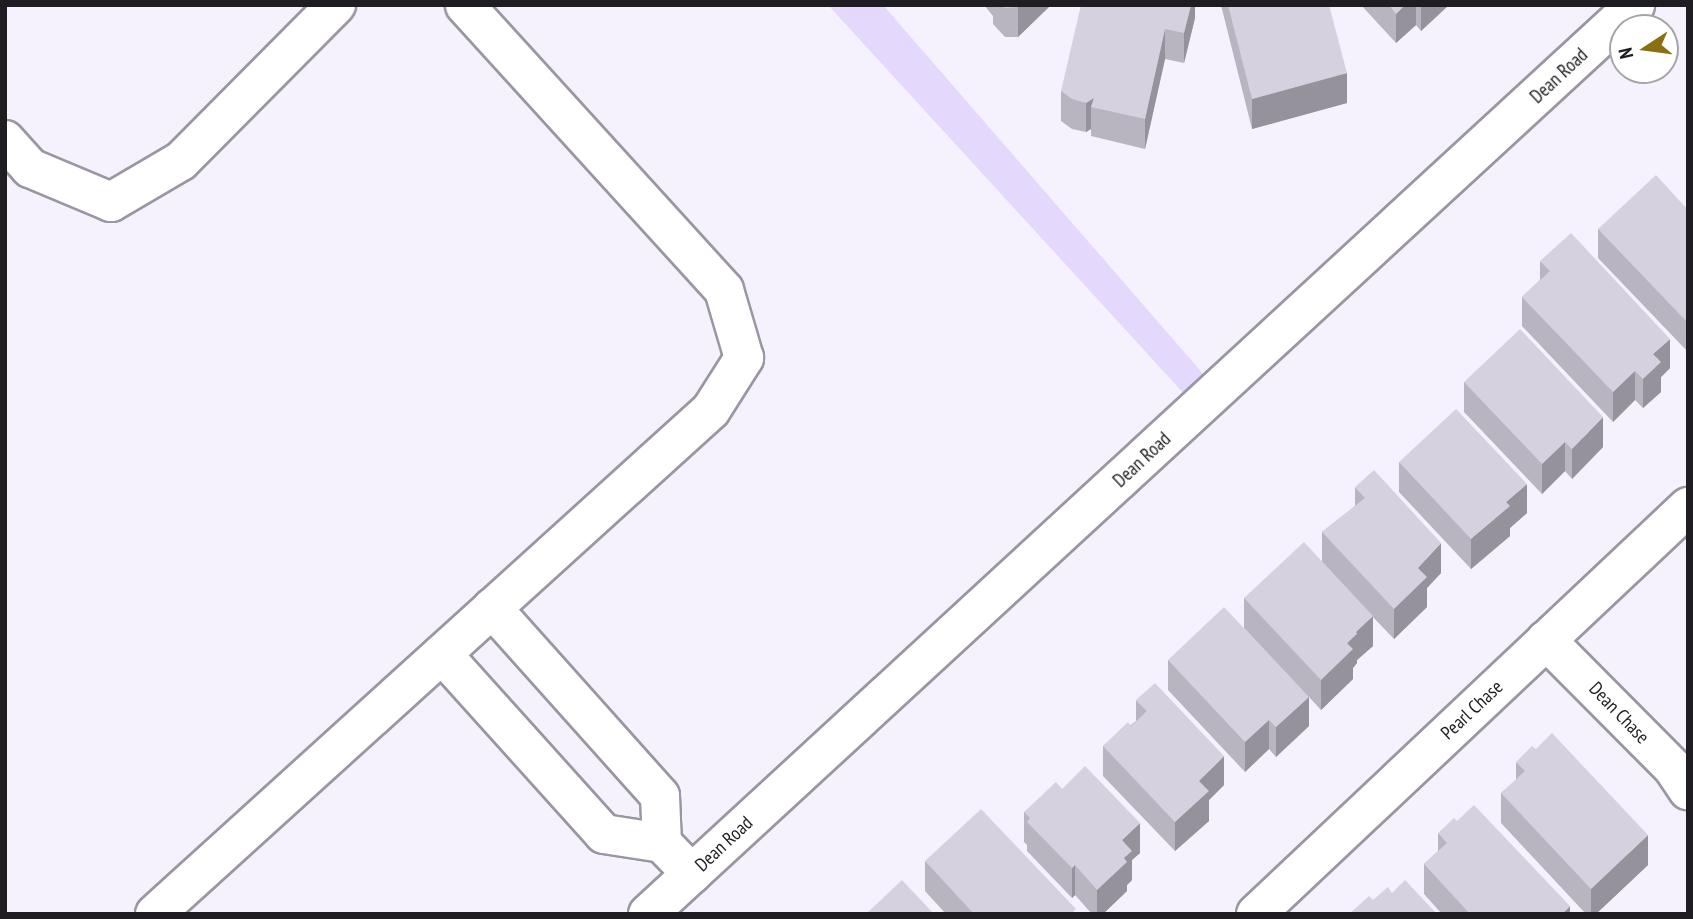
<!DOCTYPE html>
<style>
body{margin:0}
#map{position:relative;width:1693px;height:919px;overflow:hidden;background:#f6f2fd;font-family:"PT Sans Narrow",sans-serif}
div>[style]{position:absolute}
.green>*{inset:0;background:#e4d9fc}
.roads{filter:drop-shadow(2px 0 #9a96a3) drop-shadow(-2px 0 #9a96a3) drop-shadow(0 2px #9a96a3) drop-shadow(0 -2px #9a96a3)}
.street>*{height:38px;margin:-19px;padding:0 19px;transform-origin:19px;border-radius:19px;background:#fff}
.wall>*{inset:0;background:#b8b4c0;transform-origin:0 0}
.shaded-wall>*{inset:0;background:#96929c}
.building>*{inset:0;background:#d6d1df}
span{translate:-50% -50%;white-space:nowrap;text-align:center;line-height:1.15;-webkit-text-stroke:7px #fff;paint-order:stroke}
.street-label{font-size:19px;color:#1f1d22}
.frame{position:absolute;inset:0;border:7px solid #1f1d22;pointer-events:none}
.north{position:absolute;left:1609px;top:14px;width:70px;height:70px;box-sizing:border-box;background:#fff;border:2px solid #a5a5a7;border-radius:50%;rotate:257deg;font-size:19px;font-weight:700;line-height:28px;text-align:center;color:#1f1d22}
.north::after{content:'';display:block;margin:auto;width:24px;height:32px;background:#8b7012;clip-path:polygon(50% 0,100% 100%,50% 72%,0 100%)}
</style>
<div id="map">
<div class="green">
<div style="clip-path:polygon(828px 5px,883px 5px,1218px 391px,1198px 409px)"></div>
</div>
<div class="roads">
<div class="street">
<div style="left:5px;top:140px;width:38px;rotate:48deg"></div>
<div style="left:30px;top:168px;width:88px;rotate:22.8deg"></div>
<div style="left:111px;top:202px;width:81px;rotate:-30.4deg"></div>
<div style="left:181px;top:161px;width:220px;rotate:-45.2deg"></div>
<div style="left:492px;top:608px;width:252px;rotate:48.2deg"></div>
<div style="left:660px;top:796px;width:47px;rotate:87.6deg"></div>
<div style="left:1546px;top:640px;width:180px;rotate:45.2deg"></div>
<div style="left:1673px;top:768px;width:27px;rotate:56deg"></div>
<div style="left:442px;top:654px;width:242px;rotate:48deg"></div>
<div style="left:604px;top:834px;width:59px;rotate:8.8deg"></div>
<div style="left:662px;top:843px;width:43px;rotate:45.9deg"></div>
<div style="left:155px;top:914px;width:750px;rotate:-42.19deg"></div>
<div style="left:711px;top:410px;width:62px;rotate:-57.6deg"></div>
<div style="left:744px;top:358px;width:71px;rotate:-106.4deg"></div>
<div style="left:724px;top:290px;width:385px;rotate:-132.3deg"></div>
<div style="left:648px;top:914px;width:1342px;rotate:-42.64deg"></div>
<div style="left:1256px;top:914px;width:594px;rotate:-43.29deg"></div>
</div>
</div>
<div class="wall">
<div style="clip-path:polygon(984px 5px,1051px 5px,1018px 37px,1005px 37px,993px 24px,993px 16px)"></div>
<div style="clip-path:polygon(1195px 5px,1195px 18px,1184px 63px,1165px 59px,1145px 149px,1091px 136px,1091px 129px,1086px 132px,1072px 129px,1061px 121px,1061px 91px)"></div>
<div style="clip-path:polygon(1221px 5px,1329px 5px,1347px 103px,1252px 129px)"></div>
<div style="clip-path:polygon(1361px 5px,1449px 5px,1421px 31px,1416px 25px,1396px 43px)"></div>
<div style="clip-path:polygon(1688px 210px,1688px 352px,1598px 258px,1598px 229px)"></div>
<div style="clip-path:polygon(1540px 261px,1670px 368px,1661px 377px,1661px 392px,1643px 408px,1635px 400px,1613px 422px,1522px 326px,1522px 297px,1540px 280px)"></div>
<div style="clip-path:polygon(1464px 382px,1603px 447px,1572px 479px,1565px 471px,1542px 494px,1464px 412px)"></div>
<div style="clip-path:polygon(1399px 462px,1527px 513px,1510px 528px,1510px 536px,1471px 569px,1399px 492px)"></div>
<div style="clip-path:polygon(1355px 487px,1441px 573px,1427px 588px,1427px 607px,1394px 639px,1370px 614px,1373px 646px,1357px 660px,1357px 663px,1353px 668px,1353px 679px,1321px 710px,1309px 697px,1309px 726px,1276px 757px,1269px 749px,1245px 772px,1168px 690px,1168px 660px,1301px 689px,1244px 628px,1244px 598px,1322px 561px,1322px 532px,1355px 506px)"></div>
<div style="left:1688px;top:608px;width:32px;height:2px;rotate:90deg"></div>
<div style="clip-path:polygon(1136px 700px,1224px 785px,1209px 800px,1209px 821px,1175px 851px,1103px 776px,1103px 746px,1136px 721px)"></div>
<div style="clip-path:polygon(1516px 762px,1648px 865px,1596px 914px,1586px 914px,1501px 823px,1501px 793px,1516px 780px)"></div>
<div style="clip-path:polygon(1062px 789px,1140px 853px,1132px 860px,1132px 880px,1127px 885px,1127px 891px,1103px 914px,1092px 914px,1075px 895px,1072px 898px,1027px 851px,1027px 845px,1024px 842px,1024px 812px)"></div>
<div style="clip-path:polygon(1438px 833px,1570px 914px,1442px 914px,1424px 894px,1424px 864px,1438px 851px)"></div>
<div style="clip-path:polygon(925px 861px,1076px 914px,946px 914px,925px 891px)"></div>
</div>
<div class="shaded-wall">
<div style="clip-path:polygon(1020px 5px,1051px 5px,1018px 37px,1018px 7px)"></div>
<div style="clip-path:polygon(1191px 5px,1195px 5px,1195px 18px,1184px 63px,1184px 33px)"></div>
<div style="clip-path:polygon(1405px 5px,1416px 5px,1416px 25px,1396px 43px,1396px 14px)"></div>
<div style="clip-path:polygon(1421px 5px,1449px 5px,1421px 31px)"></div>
<div style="clip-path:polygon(1165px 29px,1165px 59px,1145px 149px,1145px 119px)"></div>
<div style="clip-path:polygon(1347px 73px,1347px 103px,1252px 129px,1252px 99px)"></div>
<div style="clip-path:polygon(1094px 98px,1091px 107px,1091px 129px,1086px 132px,1086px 103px)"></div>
<div style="clip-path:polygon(1670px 339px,1670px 368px,1661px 377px,1661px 392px,1643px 408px,1643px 379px,1653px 354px)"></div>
<div style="clip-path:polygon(1635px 371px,1635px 400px,1613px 422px,1613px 392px)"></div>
<div style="clip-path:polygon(1603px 417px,1603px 447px,1572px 479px,1572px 449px)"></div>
<div style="clip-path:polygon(1565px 442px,1565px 471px,1542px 494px,1542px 464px)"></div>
<div style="clip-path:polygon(1527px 484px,1527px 513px,1510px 528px,1510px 536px,1471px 569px,1471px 539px,1506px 502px)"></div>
<div style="clip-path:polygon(1441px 543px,1441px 573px,1427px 588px,1427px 607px,1394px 639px,1394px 609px,1418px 568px)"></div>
<div style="clip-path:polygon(1373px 616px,1373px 646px,1357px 660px,1357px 663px,1353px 668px,1353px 679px,1321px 710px,1321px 680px,1356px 632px)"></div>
<div style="clip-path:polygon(1309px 697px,1309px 726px,1276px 757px,1276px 727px)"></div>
<div style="clip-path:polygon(1269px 720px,1269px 749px,1245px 772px,1245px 742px)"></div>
<div style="clip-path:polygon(1224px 756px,1224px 785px,1209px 800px,1209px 821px,1175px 851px,1175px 822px,1199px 781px)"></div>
<div style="clip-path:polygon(1140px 823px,1140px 853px,1132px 860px,1132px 880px,1127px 885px,1127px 891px,1103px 914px,1097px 914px,1097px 890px,1122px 840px)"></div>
<div style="clip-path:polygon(1648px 835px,1648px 865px,1596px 914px,1591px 914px,1591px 889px)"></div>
<div style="clip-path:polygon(1075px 865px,1075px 895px,1072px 898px,1072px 868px)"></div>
<div style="clip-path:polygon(1570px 906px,1570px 914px,1562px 914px)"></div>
</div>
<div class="building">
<div style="clip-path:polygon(1003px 5px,1020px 5px,1018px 7px,1005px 8px)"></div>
<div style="clip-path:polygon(1081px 5px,1191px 5px,1184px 33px,1165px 29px,1145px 119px,1091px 107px,1094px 98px,1086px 103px,1072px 99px,1061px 91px)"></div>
<div style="clip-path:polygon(1228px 5px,1329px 5px,1347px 73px,1252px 99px)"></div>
<div style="clip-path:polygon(1389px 5px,1405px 5px,1396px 14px)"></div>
<div style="clip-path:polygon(1656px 175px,1688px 210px,1688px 323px,1598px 229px)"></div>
<div style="clip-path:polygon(1571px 233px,1670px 339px,1653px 354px,1661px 362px,1643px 379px,1635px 371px,1613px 392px,1522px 297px,1550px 271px,1540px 261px)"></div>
<div style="clip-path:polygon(1520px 329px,1603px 417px,1572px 449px,1565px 442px,1542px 464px,1464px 382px)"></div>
<div style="clip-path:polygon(1456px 409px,1527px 484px,1506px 502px,1510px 506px,1471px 539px,1399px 462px)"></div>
<div style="clip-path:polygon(1374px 470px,1441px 543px,1418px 568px,1427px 577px,1394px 609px,1322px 532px,1365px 498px,1355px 487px)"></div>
<div style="clip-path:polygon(1304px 542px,1373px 616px,1356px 632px,1357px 634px,1347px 643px,1353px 649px,1321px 680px,1244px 598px)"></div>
<div style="clip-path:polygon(1224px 607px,1309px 697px,1276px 727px,1269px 720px,1245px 742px,1168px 660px)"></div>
<div style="clip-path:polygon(1155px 683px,1224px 756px,1199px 781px,1209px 791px,1175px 822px,1103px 746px,1128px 722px,1131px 726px,1147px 711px,1136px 700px)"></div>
<div style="clip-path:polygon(1552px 733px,1648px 835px,1591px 889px,1501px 793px,1525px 771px,1516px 762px,1532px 746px,1536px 749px)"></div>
<div style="clip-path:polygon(1085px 766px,1140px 823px,1122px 840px,1132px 851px,1124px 858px,1127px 862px,1097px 890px,1075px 865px,1072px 868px,1027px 822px,1030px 818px,1024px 812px,1056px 782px,1062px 789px)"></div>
<div style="clip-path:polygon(1474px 805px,1570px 906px,1562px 914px,1470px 914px,1424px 864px,1447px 843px,1438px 833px,1454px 818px,1457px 821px)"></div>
<div style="clip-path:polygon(981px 809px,1076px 909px,1071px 914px,974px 914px,925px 861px)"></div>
<div style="clip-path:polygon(902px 880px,934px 914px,866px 914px)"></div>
<div style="clip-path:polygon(1405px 880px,1437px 914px,1349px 914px,1369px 896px,1373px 900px,1388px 887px,1392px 893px)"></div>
</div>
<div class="street-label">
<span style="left:1559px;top:76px;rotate:-43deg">Dean Road</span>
<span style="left:1142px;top:460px;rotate:-43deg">Dean Road</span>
<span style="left:1472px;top:710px;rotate:-43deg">Pearl Chase</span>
<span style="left:1619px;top:713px;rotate:46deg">Dean Chase</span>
<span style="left:724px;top:844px;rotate:-43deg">Dean Road</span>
</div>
<div class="frame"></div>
<div class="north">N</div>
</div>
